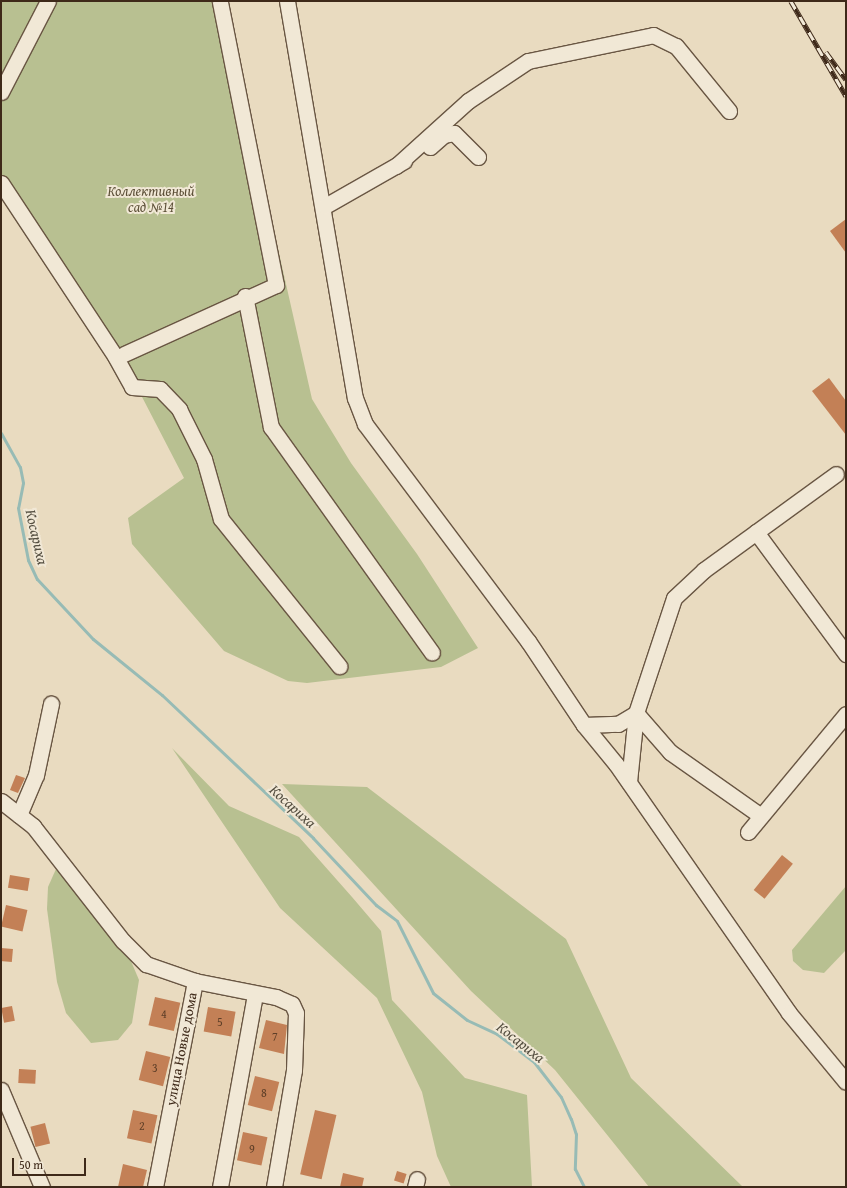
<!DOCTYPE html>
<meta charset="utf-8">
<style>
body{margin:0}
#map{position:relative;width:847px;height:1188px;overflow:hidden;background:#e9dbc0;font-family:"Gentium Book Plus",serif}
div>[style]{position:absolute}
.green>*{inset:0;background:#b8c091}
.stream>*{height:3px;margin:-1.5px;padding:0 1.5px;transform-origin:1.5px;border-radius:1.5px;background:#97bbb5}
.building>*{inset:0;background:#c38056;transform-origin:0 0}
.roads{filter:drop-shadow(1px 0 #695643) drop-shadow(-1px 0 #695643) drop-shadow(0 1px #695643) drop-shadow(0 -1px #695643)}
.minor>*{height:15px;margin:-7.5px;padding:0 7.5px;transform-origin:7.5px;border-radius:7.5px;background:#f1e8d6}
.rail>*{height:4.5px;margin-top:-2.25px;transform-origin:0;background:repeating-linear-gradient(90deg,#f1e8d6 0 9px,#3e2919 0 18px);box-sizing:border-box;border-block:1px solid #3e2919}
span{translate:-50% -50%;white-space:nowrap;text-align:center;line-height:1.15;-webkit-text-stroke:4px #f1e8d6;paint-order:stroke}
.number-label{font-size:12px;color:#5f3f28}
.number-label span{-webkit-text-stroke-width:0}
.park-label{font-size:14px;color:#5c4f37;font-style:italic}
.street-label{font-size:14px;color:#3e2919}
.water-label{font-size:15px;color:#544e40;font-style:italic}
.frame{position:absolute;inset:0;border:2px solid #3e2919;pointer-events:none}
.scale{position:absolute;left:12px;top:1158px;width:74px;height:18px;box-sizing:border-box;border:2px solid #3e2919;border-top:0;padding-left:5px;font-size:12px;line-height:14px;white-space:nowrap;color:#3e2919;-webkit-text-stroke:3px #f1e8d6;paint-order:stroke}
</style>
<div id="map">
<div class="green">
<div style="clip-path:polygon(1px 1px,222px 1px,312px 399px,351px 463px,417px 554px,478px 648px,441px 667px,307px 683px,288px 681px,224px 651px,132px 544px,128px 518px,184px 478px,126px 366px,1px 177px)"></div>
<div style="clip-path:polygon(172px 748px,229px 806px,299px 837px,352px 897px,381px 931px,392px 1000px,465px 1078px,527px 1095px,532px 1187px,451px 1187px,437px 1156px,422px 1092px,377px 998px,280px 908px)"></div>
<div style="clip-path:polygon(282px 784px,367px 787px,566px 939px,631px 1078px,743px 1187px,649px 1187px,555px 1070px,471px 991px)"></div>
<div style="clip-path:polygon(56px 869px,128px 954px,139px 980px,132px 1023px,118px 1040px,91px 1043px,66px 1013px,57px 982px,47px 909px,48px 887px)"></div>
<div style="clip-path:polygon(846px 886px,846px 950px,824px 973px,803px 970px,793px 961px,792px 950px)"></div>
</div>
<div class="stream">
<div style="left:1px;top:433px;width:39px;rotate:61deg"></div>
<div style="left:20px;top:467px;width:16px;rotate:79deg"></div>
<div style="left:23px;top:483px;width:25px;rotate:101deg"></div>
<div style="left:18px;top:508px;width:53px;rotate:79.1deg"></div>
<div style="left:28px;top:560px;width:21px;rotate:65deg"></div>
<div style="left:37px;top:579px;width:82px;rotate:47deg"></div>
<div style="left:93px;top:639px;width:89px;rotate:39.1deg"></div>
<div style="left:162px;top:695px;width:208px;rotate:43.4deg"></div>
<div style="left:313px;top:838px;width:92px;rotate:46.8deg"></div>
<div style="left:376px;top:905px;width:26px;rotate:37deg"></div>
<div style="left:397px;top:921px;width:80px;rotate:63.4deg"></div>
<div style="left:433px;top:993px;width:43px;rotate:38.5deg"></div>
<div style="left:467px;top:1020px;width:33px;rotate:25deg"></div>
<div style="left:497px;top:1034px;width:46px;rotate:37.1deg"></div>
<div style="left:534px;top:1062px;width:44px;rotate:52.4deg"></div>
<div style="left:561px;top:1097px;width:24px;rotate:66deg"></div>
<div style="left:571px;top:1119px;width:16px;rotate:72deg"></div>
<div style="left:576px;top:1134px;width:35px;rotate:92deg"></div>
<div style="left:575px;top:1169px;width:20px;rotate:63deg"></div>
</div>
<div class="building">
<div style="clip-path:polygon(846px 219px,846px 253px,830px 231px)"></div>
<div style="clip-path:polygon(829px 378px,846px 401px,846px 435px,812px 391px)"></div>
<div style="clip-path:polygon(16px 775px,25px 778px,18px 793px,10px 790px)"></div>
<div style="left:782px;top:855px;width:14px;height:45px;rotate:39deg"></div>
<div style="left:10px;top:875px;width:20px;height:13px;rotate:9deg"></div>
<div style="left:6px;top:905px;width:22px;height:22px;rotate:13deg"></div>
<div style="left:1px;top:948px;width:12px;height:13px;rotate:5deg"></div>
<div style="left:155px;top:997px;width:26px;height:29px;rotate:13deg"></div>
<div style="left:12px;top:1006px;width:15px;height:11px;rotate:79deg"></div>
<div style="left:208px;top:1007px;width:28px;height:25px;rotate:10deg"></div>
<div style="clip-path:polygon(266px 1020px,287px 1025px,284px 1054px,259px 1048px)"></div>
<div style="left:146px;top:1051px;width:25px;height:30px;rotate:14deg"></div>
<div style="left:19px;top:1069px;width:17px;height:14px;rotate:3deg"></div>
<div style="left:255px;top:1076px;width:25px;height:30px;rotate:14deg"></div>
<div style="left:133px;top:1110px;width:25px;height:29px;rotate:12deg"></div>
<div style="left:315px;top:1110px;width:22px;height:66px;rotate:13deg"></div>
<div style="left:45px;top:1123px;width:21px;height:15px;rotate:76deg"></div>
<div style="left:243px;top:1132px;width:25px;height:29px;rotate:12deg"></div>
<div style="clip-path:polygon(123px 1164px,147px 1170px,143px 1187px,118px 1187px)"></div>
<div style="left:397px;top:1171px;width:10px;height:10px;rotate:17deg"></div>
<div style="clip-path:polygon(343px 1173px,364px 1178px,362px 1187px,340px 1187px)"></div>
</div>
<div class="roads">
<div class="minor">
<div style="left:287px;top:1px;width:403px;rotate:80.3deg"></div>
<div style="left:355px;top:398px;width:28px;rotate:69deg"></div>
<div style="left:365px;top:424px;width:271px;rotate:53.1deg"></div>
<div style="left:528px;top:641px;width:101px;rotate:56.3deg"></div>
<div style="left:584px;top:725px;width:50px;rotate:50.6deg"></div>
<div style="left:616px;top:764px;width:303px;rotate:55.2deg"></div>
<div style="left:789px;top:1013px;width:89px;rotate:50.4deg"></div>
<div style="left:1px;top:92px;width:102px;rotate:-62.7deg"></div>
<div style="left:430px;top:147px;width:18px;rotate:-41deg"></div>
<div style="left:444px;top:135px;width:10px;rotate:-11deg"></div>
<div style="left:454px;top:133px;width:34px;rotate:45deg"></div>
<div style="left:396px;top:166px;width:97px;rotate:-42.1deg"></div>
<div style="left:468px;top:101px;width:72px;rotate:-33.7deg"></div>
<div style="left:528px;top:61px;width:128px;rotate:-11.7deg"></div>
<div style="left:653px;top:35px;width:25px;rotate:26deg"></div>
<div style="left:676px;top:46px;width:84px;rotate:50.8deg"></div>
<div style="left:1px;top:183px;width:207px;rotate:56.6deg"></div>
<div style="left:115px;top:356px;width:35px;rotate:61deg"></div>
<div style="left:132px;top:387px;width:28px;rotate:4deg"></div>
<div style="left:160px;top:389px;width:28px;rotate:46deg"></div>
<div style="left:179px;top:409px;width:56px;rotate:63.4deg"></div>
<div style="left:204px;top:459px;width:62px;rotate:74.2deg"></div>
<div style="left:221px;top:519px;width:189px;rotate:51.2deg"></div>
<div style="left:325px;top:206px;width:91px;rotate:-29.7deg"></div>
<div style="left:245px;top:296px;width:134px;rotate:78.8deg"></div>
<div style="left:271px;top:427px;width:277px;rotate:54.5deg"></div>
<div style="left:124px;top:354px;width:167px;rotate:-24.4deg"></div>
<div style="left:276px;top:285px;width:289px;rotate:-101.2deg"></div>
<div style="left:756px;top:532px;width:152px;rotate:53.6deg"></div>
<div style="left:584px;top:725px;width:34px;rotate:-2deg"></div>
<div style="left:618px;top:724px;width:21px;rotate:-31deg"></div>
<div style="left:636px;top:713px;width:52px;rotate:48.9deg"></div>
<div style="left:670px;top:752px;width:111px;rotate:35.1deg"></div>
<div style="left:629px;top:782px;width:69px;rotate:-84.2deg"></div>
<div style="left:636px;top:713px;width:121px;rotate:-71.7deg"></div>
<div style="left:674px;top:598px;width:41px;rotate:-43deg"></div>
<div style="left:704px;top:570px;width:163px;rotate:-36deg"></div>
<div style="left:1px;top:801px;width:41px;rotate:38deg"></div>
<div style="left:33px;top:826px;width:146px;rotate:52deg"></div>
<div style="left:123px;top:941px;width:33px;rotate:45deg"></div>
<div style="left:146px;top:964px;width:52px;rotate:19.1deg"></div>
<div style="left:195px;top:981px;width:83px;rotate:11.2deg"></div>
<div style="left:276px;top:997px;width:17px;rotate:24deg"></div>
<div style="left:292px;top:1004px;width:10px;rotate:66deg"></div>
<div style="left:296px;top:1013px;width:57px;rotate:92deg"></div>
<div style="left:294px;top:1070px;width:119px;rotate:99.7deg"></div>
<div style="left:19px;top:815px;width:43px;rotate:-67deg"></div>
<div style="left:36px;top:775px;width:73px;rotate:-78.1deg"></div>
<div style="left:748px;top:832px;width:153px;rotate:-50.3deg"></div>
<div style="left:1px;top:1090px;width:105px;rotate:67.1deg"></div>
<div style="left:155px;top:1187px;width:210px;rotate:-79deg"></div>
<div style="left:220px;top:1187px;width:195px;rotate:-79.7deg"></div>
<div style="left:415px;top:1187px;width:8px;rotate:-76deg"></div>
</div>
</div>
<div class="rail">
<div style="left:791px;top:1px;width:110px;rotate:59.9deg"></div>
<div style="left:826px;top:52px;width:34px;rotate:54deg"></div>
</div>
<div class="number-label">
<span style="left:164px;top:1014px">4</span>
<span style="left:220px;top:1022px">5</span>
<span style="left:275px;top:1037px">7</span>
<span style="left:155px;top:1068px">3</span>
<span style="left:264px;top:1093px">8</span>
<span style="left:142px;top:1126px">2</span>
<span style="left:252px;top:1149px">9</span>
</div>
<div class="park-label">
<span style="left:151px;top:199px">Коллективный<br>сад №14</span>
</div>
<div class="street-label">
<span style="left:181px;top:1049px;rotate:-79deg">улица Новые дома</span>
</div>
<div class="water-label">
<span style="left:37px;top:537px;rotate:77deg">Косариха</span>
<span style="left:293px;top:806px;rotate:42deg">Косариха</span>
<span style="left:521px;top:1042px;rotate:38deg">Косариха</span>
</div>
<div class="frame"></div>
<div class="scale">50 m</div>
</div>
